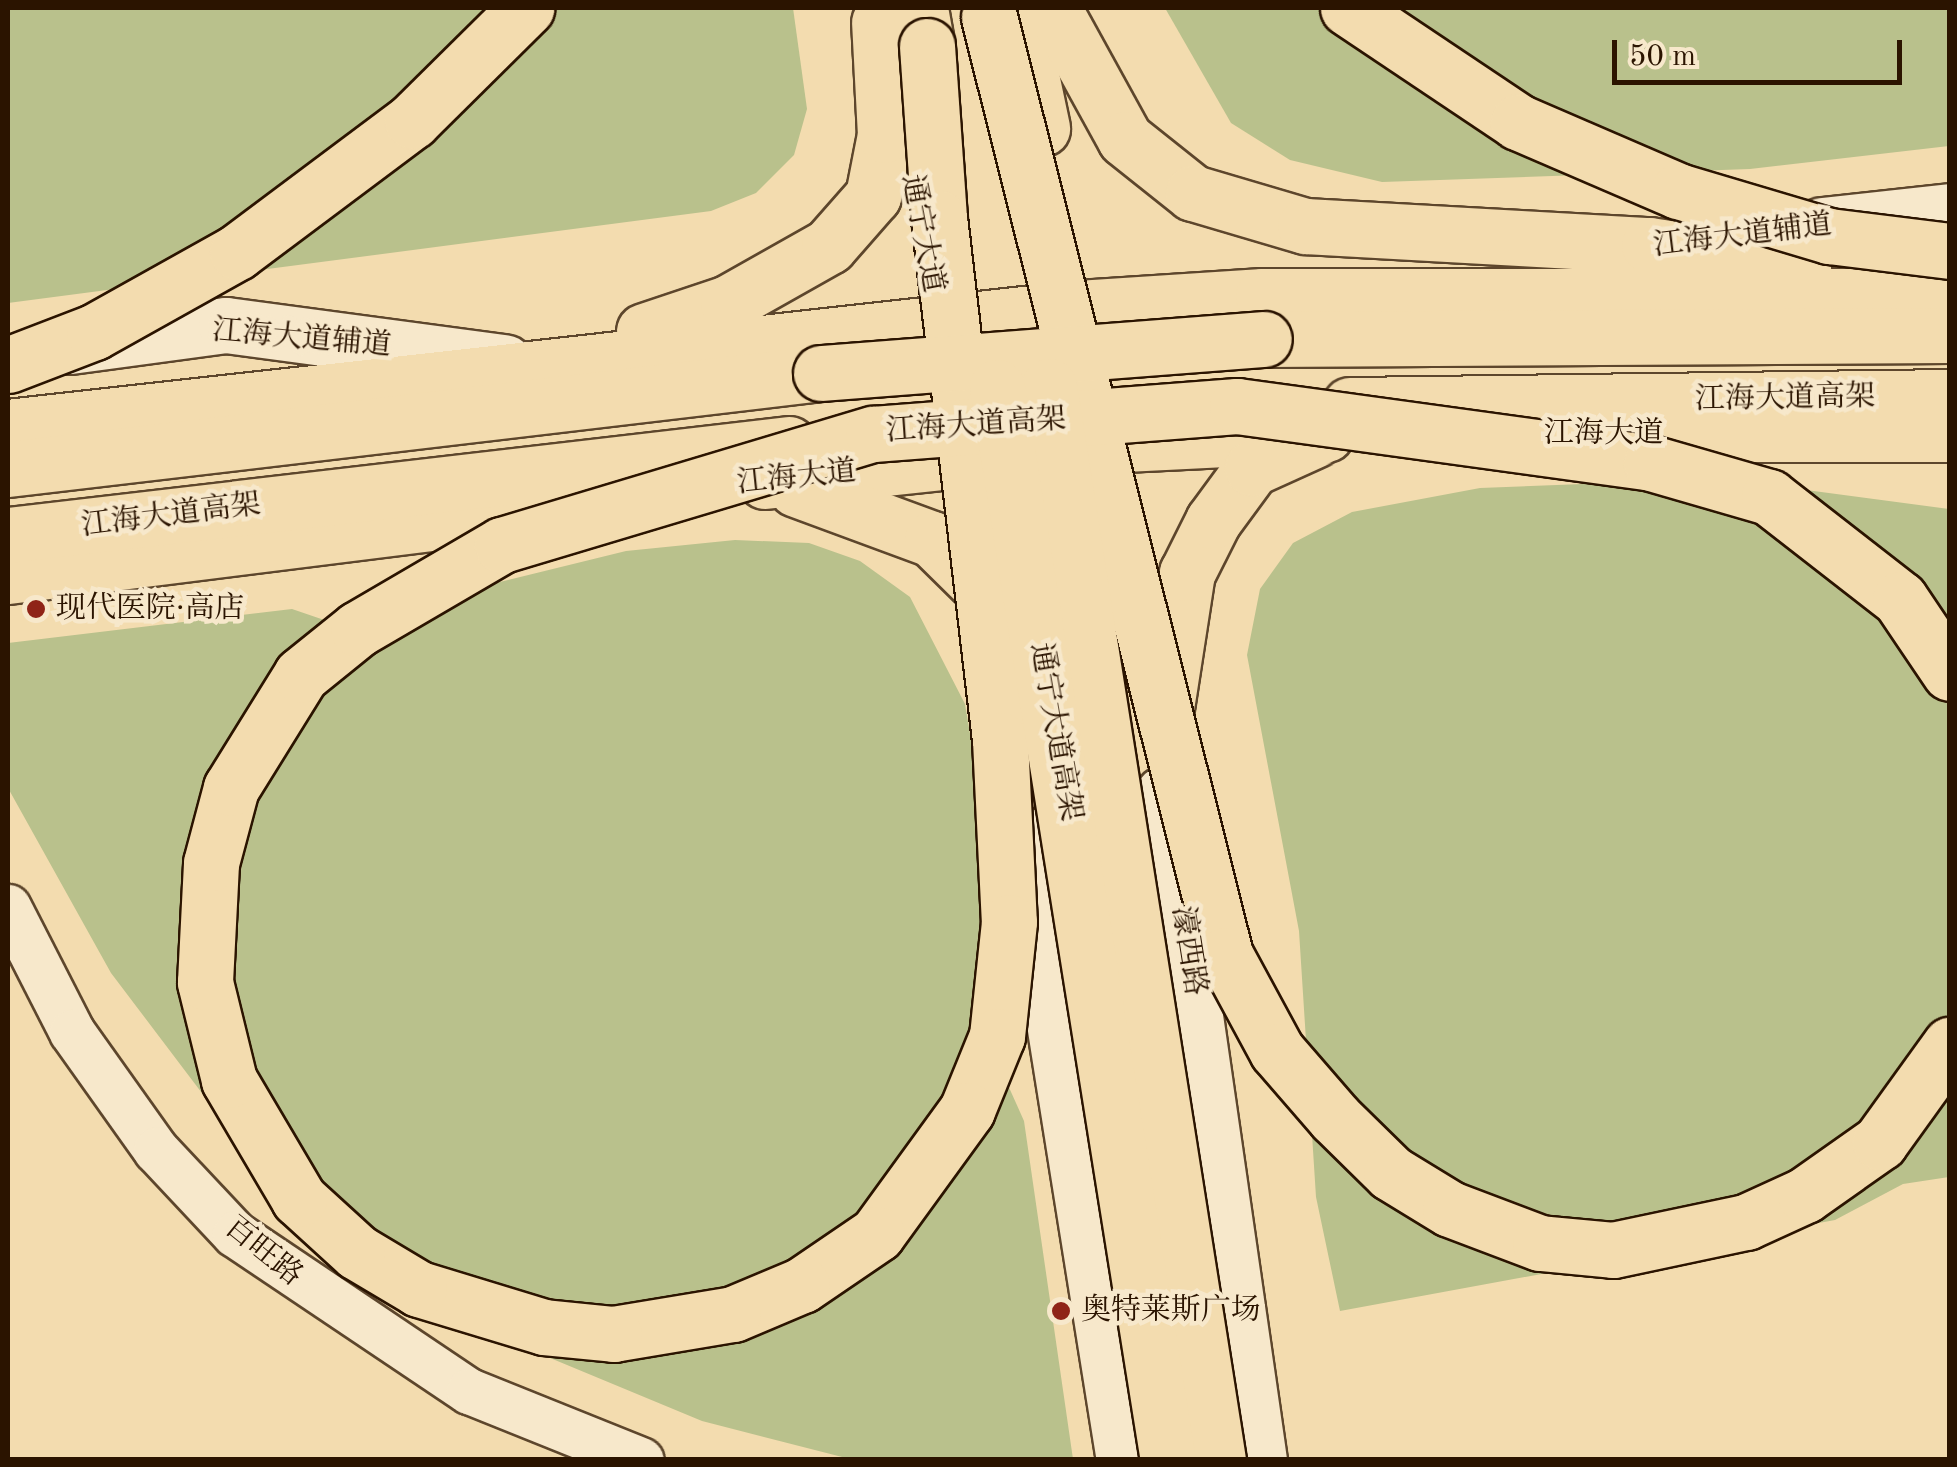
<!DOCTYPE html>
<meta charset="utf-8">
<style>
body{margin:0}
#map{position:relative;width:1957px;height:1467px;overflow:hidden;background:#f3dcaf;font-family:"Old Standard TT","Noto Serif SC",serif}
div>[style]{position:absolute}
.green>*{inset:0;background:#b9c18c}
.roads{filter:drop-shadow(2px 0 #5d462c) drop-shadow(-2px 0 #5d462c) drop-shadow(0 2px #5d462c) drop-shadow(0 -2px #5d462c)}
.minor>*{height:45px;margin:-22.5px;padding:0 22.5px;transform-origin:22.5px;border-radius:22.5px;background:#f7e8cb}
.tertiary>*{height:55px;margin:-27.5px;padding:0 27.5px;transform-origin:27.5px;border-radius:27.5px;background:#f7e8cb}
.secondary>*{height:55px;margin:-27.5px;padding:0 27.5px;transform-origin:27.5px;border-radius:27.5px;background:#f7e8cb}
.primary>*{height:55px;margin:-27.5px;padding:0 27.5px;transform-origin:27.5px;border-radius:27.5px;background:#f3dcaf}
.trunk>*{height:55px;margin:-27.5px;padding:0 27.5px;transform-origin:27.5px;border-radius:27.5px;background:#f3dcaf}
.bridges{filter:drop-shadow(2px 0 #2b1400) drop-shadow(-2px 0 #2b1400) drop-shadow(0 2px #2b1400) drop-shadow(0 -2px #2b1400)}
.trunk-bridge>*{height:55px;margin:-27.5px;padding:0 27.5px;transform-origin:27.5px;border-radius:27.5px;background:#f3dcaf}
.dots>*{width:28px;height:28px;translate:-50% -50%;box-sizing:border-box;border:5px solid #f7e8cb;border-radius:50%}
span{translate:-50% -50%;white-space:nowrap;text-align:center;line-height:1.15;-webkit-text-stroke:9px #f7e8cb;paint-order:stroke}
.street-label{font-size:30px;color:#2b1400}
.poi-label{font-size:30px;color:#2b1400}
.left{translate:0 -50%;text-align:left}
.frame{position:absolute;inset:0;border:10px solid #2b1400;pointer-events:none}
.scale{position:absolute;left:1612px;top:40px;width:290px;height:45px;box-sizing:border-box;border:5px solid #2b1400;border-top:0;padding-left:12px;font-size:30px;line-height:35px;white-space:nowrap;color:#2b1400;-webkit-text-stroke:8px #f7e8cb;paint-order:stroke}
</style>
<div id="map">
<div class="green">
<div style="clip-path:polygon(8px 8px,793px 8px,807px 109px,794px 155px,756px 193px,711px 211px,8px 303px)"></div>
<div style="clip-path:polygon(1165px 8px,1949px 8px,1949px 146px,1750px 169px,1382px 182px,1290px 160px,1231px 123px)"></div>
<div style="clip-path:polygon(1635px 482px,1769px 485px,1949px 509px,1949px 1177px,1903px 1184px,1835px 1220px,1340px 1311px,1316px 1197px,1299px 931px,1247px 655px,1260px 589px,1293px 543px,1352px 512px,1480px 488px)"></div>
<div style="clip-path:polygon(735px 540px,809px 543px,860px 561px,910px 597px,965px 704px,988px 840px,1007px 1083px,1024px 1121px,1073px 1459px,850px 1459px,702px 1421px,483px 1330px,261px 1171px,111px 973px,8px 788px,8px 643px,292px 609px,333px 623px,626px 551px)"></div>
</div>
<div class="roads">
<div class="minor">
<div style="left:8px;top:907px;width:140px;rotate:62.9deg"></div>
<div style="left:72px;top:1032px;width:145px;rotate:54.6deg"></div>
<div style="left:156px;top:1150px;width:115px;rotate:46.8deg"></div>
<div style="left:235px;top:1234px;width:282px;rotate:33.9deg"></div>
<div style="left:469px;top:1391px;width:185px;rotate:21.9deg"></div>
</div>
<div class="tertiary">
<div style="left:1822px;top:225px;width:129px;rotate:-6.2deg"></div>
<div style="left:70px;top:346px;width:157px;rotate:-7.7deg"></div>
<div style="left:226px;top:325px;width:281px;rotate:7.6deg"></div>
</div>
<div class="secondary">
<div style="left:1163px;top:794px;width:673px;rotate:81.8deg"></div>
<div style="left:1024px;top:835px;width:633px;rotate:80.91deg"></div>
</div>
<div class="primary">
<div style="left:1017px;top:8px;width:123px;rotate:78.2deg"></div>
<div style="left:1053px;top:8px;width:149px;rotate:61.2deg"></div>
<div style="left:1125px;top:139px;width:87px;rotate:38.5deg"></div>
<div style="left:1193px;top:193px;width:117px;rotate:16.4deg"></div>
<div style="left:1305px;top:226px;width:345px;rotate:3.2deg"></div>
<div style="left:1649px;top:245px;width:156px;rotate:8.9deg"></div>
<div style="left:644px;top:331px;width:89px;rotate:-18.4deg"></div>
<div style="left:728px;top:303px;width:116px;rotate:-29.4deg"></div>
<div style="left:829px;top:246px;width:67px;rotate:-48.7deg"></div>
<div style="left:873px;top:196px;width:62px;rotate:-78.9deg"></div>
<div style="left:885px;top:135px;width:113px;rotate:-93deg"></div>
<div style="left:8px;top:427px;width:1077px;rotate:-6.35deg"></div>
<div style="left:1078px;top:308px;width:185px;rotate:-3.7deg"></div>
<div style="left:1263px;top:296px;width:687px"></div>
<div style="left:1567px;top:434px;width:383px"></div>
<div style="left:765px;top:481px;width:341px;rotate:-6.1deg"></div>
<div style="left:1104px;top:445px;width:222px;rotate:-2.8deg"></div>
<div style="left:796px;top:489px;width:145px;rotate:20.2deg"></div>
<div style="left:932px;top:539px;width:74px;rotate:44.5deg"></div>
<div style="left:8px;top:576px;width:587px;rotate:-7.15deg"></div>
<div style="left:1166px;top:708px;width:137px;rotate:-81.2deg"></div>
<div style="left:1187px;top:573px;width:58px;rotate:-63.4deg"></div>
<div style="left:1213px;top:521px;width:66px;rotate:-53.7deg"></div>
<div style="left:1252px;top:468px;width:68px;rotate:-24.3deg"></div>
</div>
<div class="trunk">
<div style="left:920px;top:8px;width:39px;rotate:80deg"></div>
<div style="left:1264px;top:339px;width:686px;rotate:-0.33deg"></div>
<div style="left:1350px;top:405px;width:600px;rotate:-0.76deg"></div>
<div style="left:8px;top:469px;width:819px;rotate:-6.73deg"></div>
<div style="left:8px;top:535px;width:786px;rotate:-6.65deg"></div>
</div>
</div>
<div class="bridges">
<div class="trunk-bridge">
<div style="left:1348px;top:8px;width:205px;rotate:33.8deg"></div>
<div style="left:1518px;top:122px;width:174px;rotate:23.3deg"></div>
<div style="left:1678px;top:191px;width:158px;rotate:16.6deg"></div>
<div style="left:1829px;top:236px;width:122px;rotate:7.1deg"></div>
<div style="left:989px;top:17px;width:967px;rotate:75.88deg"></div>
<div style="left:1225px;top:955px;width:109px;rotate:61.6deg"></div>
<div style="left:1277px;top:1051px;width:89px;rotate:49.1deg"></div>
<div style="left:1335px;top:1118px;width:78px;rotate:44.5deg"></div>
<div style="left:1391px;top:1173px;width:69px;rotate:31.4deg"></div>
<div style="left:1450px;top:1209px;width:96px;rotate:20.7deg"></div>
<div style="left:1540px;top:1243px;width:73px;rotate:5.5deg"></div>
<div style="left:1613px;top:1250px;width:136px;rotate:-11.9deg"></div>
<div style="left:1746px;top:1222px;width:65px;rotate:-24.6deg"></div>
<div style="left:1805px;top:1195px;width:92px;rotate:-35.2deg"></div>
<div style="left:1880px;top:1142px;width:120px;rotate:-54.2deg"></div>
<div style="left:927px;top:46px;width:172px;rotate:86deg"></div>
<div style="left:939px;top:218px;width:526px;rotate:83.33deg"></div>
<div style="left:1000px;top:740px;width:182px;rotate:87.2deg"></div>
<div style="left:1009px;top:922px;width:115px;rotate:96deg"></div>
<div style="left:997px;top:1036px;width:80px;rotate:112.1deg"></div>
<div style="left:967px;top:1110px;width:153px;rotate:126deg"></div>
<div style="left:877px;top:1234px;width:91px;rotate:145.8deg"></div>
<div style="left:802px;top:1285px;width:75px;rotate:157.2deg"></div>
<div style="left:733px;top:1314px;width:121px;rotate:170.5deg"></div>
<div style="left:614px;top:1334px;width:70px;rotate:-174.3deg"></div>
<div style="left:544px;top:1327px;width:131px;rotate:-163.1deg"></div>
<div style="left:419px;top:1289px;width:72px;rotate:-149.2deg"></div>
<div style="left:357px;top:1252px;width:79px;rotate:-137.6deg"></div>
<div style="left:299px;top:1199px;width:138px;rotate:-120.5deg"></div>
<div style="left:229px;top:1080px;width:101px;rotate:-103.8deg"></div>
<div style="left:205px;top:982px;width:119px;rotate:-87.1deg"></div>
<div style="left:211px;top:863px;width:78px;rotate:-75.1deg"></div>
<div style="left:231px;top:788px;width:133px;rotate:-58.2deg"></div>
<div style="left:301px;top:675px;width:73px;rotate:-38.9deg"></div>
<div style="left:358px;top:629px;width:167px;rotate:-30.3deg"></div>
<div style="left:502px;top:545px;width:387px;rotate:-16.7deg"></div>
<div style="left:873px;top:434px;width:365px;rotate:-4.4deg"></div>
<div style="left:1237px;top:406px;width:418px;rotate:7.8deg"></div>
<div style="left:1651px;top:463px;width:123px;rotate:16.1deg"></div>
<div style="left:1769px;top:497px;width:166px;rotate:37.9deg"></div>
<div style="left:1900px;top:599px;width:89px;rotate:56deg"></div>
<div style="left:8px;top:365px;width:92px;rotate:-21deg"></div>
<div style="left:94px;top:332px;width:164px;rotate:-29.2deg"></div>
<div style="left:237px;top:252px;width:219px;rotate:-36.8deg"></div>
<div style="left:412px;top:121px;width:161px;rotate:-44.7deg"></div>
<div style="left:821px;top:373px;width:444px;rotate:-4.4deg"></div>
<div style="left:1049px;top:386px;width:1087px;rotate:81.06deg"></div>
<div style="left:997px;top:387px;width:1087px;rotate:80.95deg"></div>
</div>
</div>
<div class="dots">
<div style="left:36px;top:609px;background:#8f2418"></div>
<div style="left:1061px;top:1311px;background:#8f2418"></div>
</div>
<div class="street-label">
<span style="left:922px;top:234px;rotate:79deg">通宁大道</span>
<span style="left:1743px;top:236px;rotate:-7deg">江海大道辅道</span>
<span style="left:302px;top:339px;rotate:5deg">江海大道辅道</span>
<span style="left:1785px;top:399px;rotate:-1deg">江海大道高架</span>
<span style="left:976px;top:426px;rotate:-4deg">江海大道高架</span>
<span style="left:1604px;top:434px">江海大道</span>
<span style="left:797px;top:478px;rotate:-6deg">江海大道</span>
<span style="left:171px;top:516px;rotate:-7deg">江海大道高架</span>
<span style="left:1055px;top:732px;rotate:80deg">通宁大道高架</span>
<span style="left:1188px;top:951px;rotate:81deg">濠西路</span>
<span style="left:263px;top:1252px;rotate:39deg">百旺路</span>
</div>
<div class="poi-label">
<span class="left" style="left:56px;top:609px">现代医院·高店</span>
<span class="left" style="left:1081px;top:1311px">奥特莱斯广场</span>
</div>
<div class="frame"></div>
<div class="scale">50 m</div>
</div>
